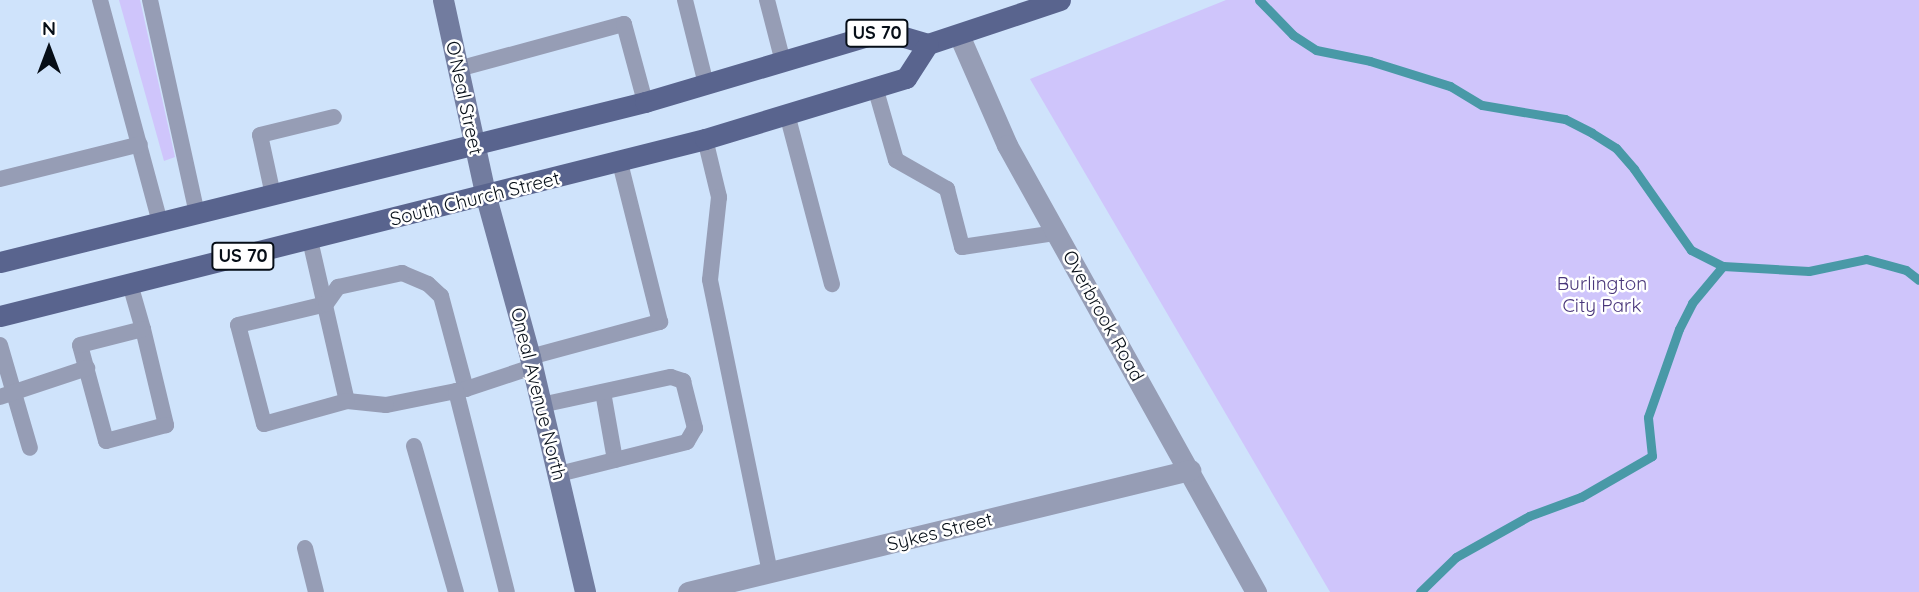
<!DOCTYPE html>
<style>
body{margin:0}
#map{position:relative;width:1919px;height:592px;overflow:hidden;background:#cfe3fb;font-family:Quicksand,sans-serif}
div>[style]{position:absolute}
.green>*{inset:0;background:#cfc5fb}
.stream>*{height:9px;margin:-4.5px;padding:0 4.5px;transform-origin:4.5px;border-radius:4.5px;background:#4999a7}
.lane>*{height:16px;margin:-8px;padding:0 8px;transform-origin:8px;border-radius:8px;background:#969db5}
.street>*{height:21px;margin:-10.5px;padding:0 10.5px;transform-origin:10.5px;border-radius:10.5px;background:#969db5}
.secondary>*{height:21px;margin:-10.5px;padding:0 10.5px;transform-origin:10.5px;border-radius:10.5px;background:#727c9f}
.primary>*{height:21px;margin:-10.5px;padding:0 10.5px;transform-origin:10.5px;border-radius:10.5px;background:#59648e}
span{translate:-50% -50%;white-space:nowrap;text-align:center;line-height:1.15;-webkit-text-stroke:5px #fff;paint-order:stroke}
.shield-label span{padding:2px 5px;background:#fff;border:2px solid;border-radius:5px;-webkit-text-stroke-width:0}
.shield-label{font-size:18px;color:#060e17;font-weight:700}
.street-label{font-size:19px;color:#060e17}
.park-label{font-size:19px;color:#4a377b}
.north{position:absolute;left:14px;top:14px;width:70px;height:70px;-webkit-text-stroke:5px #fff;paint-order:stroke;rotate:0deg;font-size:19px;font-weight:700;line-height:28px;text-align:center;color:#060e17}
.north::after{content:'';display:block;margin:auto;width:24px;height:32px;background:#060e17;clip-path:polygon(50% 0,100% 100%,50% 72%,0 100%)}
</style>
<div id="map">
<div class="green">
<div style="clip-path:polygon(119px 0,140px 0,175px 157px,164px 161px)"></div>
<div style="clip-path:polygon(1226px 0,1919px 0,1919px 592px,1330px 592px,1030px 79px)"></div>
</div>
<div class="stream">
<div style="left:1259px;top:0;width:49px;rotate:45.8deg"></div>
<div style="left:1293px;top:35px;width:27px;rotate:33deg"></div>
<div style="left:1316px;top:50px;width:55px;rotate:11.5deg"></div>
<div style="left:1370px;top:61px;width:84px;rotate:17.4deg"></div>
<div style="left:1450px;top:86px;width:37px;rotate:31deg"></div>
<div style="left:1482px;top:105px;width:84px;rotate:9.6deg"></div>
<div style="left:1565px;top:119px;width:30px;rotate:27deg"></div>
<div style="left:1592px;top:133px;width:28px;rotate:32deg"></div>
<div style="left:1616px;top:148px;width:28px;rotate:49deg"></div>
<div style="left:1634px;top:169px;width:99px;rotate:54.9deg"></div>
<div style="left:1691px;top:250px;width:36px;rotate:27deg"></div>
<div style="left:1723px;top:266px;width:86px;rotate:3.3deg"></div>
<div style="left:1809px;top:271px;width:58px;rotate:-11.9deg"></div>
<div style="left:1866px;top:259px;width:41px;rotate:15.4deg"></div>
<div style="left:1906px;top:270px;width:16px;rotate:38deg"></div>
<div style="left:1420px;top:592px;width:50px;rotate:-44.2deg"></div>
<div style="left:1456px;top:557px;width:84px;rotate:-29.3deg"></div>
<div style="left:1529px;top:516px;width:55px;rotate:-20.1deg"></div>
<div style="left:1581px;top:497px;width:82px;rotate:-30deg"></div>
<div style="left:1652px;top:456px;width:39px;rotate:-96deg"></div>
<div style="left:1648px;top:417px;width:93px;rotate:-70.6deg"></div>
<div style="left:1679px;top:329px;width:29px;rotate:-63deg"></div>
<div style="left:1692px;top:303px;width:48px;rotate:-50deg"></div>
</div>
<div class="lane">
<div style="left:100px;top:0;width:230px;rotate:74.9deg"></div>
<div style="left:150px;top:0;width:219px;rotate:77.6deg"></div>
<div style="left:685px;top:0;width:87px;rotate:76deg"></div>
<div style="left:767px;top:0;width:64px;rotate:75.5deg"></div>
<div style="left:458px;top:69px;width:172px;rotate:-15.2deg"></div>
<div style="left:624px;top:24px;width:81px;rotate:74.9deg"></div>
<div style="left:875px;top:87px;width:76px;rotate:74deg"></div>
<div style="left:896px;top:160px;width:59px;rotate:29.6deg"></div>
<div style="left:947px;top:189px;width:60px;rotate:75.5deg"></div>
<div style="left:962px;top:247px;width:95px;rotate:-8.5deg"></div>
<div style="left:787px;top:114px;width:176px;rotate:75.2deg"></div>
<div style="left:705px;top:139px;width:60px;rotate:76.4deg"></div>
<div style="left:719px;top:197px;width:83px;rotate:96.2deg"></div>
<div style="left:710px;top:280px;width:299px;rotate:78.4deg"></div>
<div style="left:0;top:179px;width:144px;rotate:-14deg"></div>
<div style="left:273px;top:195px;width:61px;rotate:-102.2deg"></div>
<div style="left:260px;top:135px;width:76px;rotate:-13.7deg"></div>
<div style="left:310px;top:240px;width:165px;rotate:77.1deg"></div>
<div style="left:402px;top:273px;width:28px;rotate:23deg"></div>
<div style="left:428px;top:284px;width:18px;rotate:43deg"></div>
<div style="left:441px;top:296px;width:96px;rotate:75deg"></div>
<div style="left:466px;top:389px;width:82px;rotate:168.7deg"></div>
<div style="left:386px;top:405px;width:39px;rotate:-174deg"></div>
<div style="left:347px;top:401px;width:86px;rotate:164.5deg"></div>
<div style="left:264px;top:424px;width:102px;rotate:-104.7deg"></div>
<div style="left:238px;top:325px;width:90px;rotate:-13.4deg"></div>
<div style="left:326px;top:304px;width:21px;rotate:-55deg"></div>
<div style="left:338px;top:287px;width:66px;rotate:-12.3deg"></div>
<div style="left:130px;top:284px;width:47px;rotate:73.9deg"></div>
<div style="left:143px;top:329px;width:99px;rotate:76.5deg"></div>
<div style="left:166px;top:425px;width:62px;rotate:165.1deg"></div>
<div style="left:106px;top:441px;width:99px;rotate:-105.2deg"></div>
<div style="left:80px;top:345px;width:65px;rotate:-14.3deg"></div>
<div style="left:0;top:345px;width:107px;rotate:73.8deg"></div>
<div style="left:530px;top:357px;width:135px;rotate:-15.1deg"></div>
<div style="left:660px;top:322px;width:164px;rotate:-104.1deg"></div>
<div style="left:466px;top:389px;width:70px;rotate:-18.4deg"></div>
<div style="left:456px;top:391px;width:207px;rotate:75.8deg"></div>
<div style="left:603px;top:392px;width:69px;rotate:80deg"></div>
<div style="left:0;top:397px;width:92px;rotate:-18.4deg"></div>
<div style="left:541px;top:405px;width:133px;rotate:-12.2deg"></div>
<div style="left:671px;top:377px;width:13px;rotate:18deg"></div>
<div style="left:683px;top:381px;width:49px;rotate:75.7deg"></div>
<div style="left:695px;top:428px;width:16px;rotate:120deg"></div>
<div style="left:687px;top:442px;width:132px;rotate:166deg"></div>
<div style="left:414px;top:446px;width:152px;rotate:74deg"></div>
<div style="left:305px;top:548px;width:45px;rotate:76deg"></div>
</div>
<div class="street">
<div style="left:959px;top:35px;width:120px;rotate:66.4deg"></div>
<div style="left:1007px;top:145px;width:512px;rotate:60.88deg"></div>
<div style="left:688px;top:592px;width:517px;rotate:-13.66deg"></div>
</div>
<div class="secondary">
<div style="left:443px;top:0;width:202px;rotate:77.7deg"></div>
<div style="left:486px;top:197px;width:166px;rotate:74.6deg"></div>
<div style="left:530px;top:357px;width:241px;rotate:76.8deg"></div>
</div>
<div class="primary">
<div style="left:0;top:262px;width:665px;rotate:-13.93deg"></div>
<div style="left:645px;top:102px;width:249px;rotate:-16.5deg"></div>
<div style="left:884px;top:31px;width:46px;rotate:16.5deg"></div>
<div style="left:928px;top:44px;width:139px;rotate:-18.4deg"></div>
<div style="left:0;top:316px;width:727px;rotate:-14.09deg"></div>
<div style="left:705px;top:139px;width:210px;rotate:-16.9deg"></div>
<div style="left:906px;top:78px;width:40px;rotate:-57.1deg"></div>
</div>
<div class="shield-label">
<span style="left:877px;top:33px">US 70</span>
<span style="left:243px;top:256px">US 70</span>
</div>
<div class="street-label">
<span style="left:464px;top:98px;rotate:78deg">O'Neal Street</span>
<span style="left:475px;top:199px;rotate:-14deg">South Church Street</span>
<span style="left:1103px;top:316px;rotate:61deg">Overbrook Road</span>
<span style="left:538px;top:394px;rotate:76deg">Oneal Avenue North</span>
<span style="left:940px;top:532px;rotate:-14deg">Sykes Street</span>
</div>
<div class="park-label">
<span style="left:1602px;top:295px">Burlington<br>City Park</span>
</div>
<div class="north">N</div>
</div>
